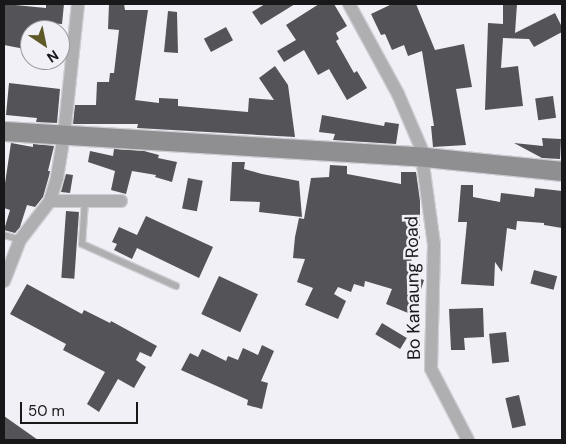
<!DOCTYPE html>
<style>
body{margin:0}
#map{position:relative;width:566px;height:444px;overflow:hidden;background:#f0f0f6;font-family:"DM Sans",sans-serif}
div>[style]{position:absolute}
.building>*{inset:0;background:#535358;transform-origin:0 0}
.roads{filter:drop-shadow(1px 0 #cdcdd3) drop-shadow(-1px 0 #cdcdd3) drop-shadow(0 1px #cdcdd3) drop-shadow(0 -1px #cdcdd3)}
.lane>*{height:6px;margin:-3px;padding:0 3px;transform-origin:3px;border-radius:3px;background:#afafb1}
.street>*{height:12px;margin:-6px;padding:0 6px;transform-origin:6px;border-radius:6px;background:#afafb1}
.secondary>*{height:19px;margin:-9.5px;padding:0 9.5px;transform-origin:9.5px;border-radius:9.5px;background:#8f8f92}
span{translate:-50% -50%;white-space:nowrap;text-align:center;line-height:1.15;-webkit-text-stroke:5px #f0f0f6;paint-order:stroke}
.street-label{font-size:18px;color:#18181a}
.frame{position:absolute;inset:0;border:5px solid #18181a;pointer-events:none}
.north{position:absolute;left:20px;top:20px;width:50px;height:50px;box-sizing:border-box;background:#f0f0f6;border:1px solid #9a9a9e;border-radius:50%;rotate:146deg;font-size:14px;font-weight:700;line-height:20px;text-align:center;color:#18181a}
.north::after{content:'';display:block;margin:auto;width:18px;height:22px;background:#5e5926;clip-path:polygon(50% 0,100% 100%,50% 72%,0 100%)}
.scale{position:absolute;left:20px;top:402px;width:118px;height:22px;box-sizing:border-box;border:2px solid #18181a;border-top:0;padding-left:6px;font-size:15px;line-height:18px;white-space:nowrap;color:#18181a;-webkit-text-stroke:4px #f0f0f6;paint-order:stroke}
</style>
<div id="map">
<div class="building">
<div style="clip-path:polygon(5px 4px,46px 8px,46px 4px,64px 4px,62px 24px,44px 23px,42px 29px,30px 27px,30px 50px,4px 45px)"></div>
<div style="clip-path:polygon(109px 4px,124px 4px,125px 10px,148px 10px,135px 100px,159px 103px,159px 98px,178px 99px,178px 106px,248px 112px,249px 98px,274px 100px,259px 78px,275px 66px,288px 85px,295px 137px,137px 128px,138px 124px,73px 124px,75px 105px,96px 105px,97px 82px,109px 82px,110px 73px,114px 73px,119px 30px,108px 29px)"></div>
<div style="clip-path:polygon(265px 4px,295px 4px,261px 25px,252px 12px)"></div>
<div style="clip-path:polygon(319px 4px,334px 4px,347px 26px,336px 33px,339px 39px,336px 41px,354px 73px,357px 71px,367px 88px,347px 100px,329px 69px,318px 75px,304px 50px,284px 62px,277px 51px,296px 40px,286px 25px)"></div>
<div style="clip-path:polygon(392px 4px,416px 4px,435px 50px,464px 44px,472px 87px,456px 89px,466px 145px,433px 147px,431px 126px,434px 126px,422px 51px,408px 56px,404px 45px,392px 50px,385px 34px,381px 35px,371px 14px)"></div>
<div style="clip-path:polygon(503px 4px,517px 4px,515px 33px,555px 13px,562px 27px,562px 32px,534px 47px,529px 39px,503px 38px,501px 68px,518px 66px,523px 106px,485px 110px,488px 23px,503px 24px)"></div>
<div style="clip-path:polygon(168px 11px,177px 12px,178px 53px,164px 52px)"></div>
<div style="left:226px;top:27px;width:15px;height:25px;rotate:62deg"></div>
<div style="clip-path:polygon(9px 83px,60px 89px,57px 123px,36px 122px,37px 118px,6px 115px)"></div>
<div style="left:553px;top:96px;width:22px;height:18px;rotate:82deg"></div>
<div style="clip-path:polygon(322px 115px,384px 126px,385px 122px,399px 124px,396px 144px,333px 140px,335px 134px,319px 132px)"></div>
<div style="clip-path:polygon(542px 138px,561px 139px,560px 159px,542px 158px,514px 143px,543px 146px)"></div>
<div style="clip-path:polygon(11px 143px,33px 147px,33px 144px,54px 146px,48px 171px,50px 171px,49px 176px,43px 197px,35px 207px,27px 205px,20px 227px,15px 233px,4px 230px,10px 210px,4px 208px,4px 190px)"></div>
<div style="clip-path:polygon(114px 149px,144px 151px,159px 155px,158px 158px,177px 162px,172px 182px,155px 177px,156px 175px,132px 171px,126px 194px,111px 190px,115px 171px,88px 162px,90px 151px,113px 156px)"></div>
<div style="clip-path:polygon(232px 162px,245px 162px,244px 169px,262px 174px,299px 181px,302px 217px,259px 212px,260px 202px,230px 201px)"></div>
<div style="clip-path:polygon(330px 165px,347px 166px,347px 174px,401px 184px,401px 172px,416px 172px,420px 201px,420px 245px,412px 244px,411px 276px,424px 280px,413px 315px,386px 304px,392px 289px,365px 281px,364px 287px,354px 284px,351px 292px,338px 287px,334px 294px,346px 301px,338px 319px,305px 305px,313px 288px,297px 282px,305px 259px,293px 258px,295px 237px,299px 218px,304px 219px,311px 178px,329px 177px)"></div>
<div style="clip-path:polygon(66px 174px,73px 175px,70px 193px,61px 192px)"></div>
<div style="left:188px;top:178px;width:15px;height:31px;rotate:11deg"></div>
<div style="clip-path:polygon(461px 185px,473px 185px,473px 197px,500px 202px,501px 193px,534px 197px,535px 188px,562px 191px,562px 228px,544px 225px,544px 223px,517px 221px,516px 230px,507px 228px,502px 272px,495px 262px,494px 286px,461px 284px,467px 222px,458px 222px)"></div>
<div style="left:66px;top:211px;width:13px;height:67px;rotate:4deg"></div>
<div style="clip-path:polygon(146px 216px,213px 247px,199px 278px,137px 248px,132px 259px,114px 250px,117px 244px,112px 242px,119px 227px,137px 235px)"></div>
<div style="left:534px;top:270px;width:24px;height:14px;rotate:15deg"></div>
<div style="left:219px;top:276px;width:43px;height:42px;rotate:25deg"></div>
<div style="clip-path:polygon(27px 284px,82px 314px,84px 310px,110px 323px,111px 321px,157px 346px,151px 357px,140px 352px,136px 360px,146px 367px,134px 388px,118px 379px,99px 412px,87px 404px,105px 372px,63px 350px,66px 344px,10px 314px)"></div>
<div style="clip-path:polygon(483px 308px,484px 337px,464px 338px,465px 350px,451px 350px,449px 309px)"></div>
<div style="left:382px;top:323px;width:29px;height:13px;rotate:31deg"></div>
<div style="left:506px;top:332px;width:30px;height:17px;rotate:84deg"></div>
<div style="clip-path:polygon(262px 345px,274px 351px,261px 381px,268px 383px,262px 409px,247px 405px,248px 400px,181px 370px,190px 353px,198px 357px,202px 349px,226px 361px,228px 356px,238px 360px,243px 348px,258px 355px)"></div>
<div style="left:519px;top:395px;width:31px;height:14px;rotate:77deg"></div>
<div style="clip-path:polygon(4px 416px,38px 440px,4px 440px)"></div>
</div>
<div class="roads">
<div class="lane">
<div style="left:85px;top:201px;width:43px;rotate:94deg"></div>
<div style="left:82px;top:244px;width:103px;rotate:24.1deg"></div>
<div style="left:4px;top:235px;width:17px;rotate:17deg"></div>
</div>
<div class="street">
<div style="left:349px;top:4px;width:102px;rotate:61.4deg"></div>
<div style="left:398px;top:94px;width:69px;rotate:66.8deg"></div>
<div style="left:422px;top:157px;width:89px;rotate:82.2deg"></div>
<div style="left:434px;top:245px;width:124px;rotate:91.4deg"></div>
<div style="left:431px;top:369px;width:80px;rotate:62.5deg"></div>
<div style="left:50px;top:201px;width:71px"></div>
<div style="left:4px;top:281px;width:44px;rotate:-68.7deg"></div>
<div style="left:20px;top:240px;width:49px;rotate:-52.4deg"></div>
<div style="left:50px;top:201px;width:24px;rotate:-73deg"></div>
<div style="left:57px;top:178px;width:44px;rotate:-80.8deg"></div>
<div style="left:64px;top:135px;width:132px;rotate:-83.9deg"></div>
</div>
<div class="secondary">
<div style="left:4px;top:131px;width:422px;rotate:3.5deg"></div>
<div style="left:425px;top:157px;width:138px;rotate:5.8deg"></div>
</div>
</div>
<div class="street-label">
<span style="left:413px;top:288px;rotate:-91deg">Bo Kanaung Road</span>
</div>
<div class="frame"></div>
<div class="north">N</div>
<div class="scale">50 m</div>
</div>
